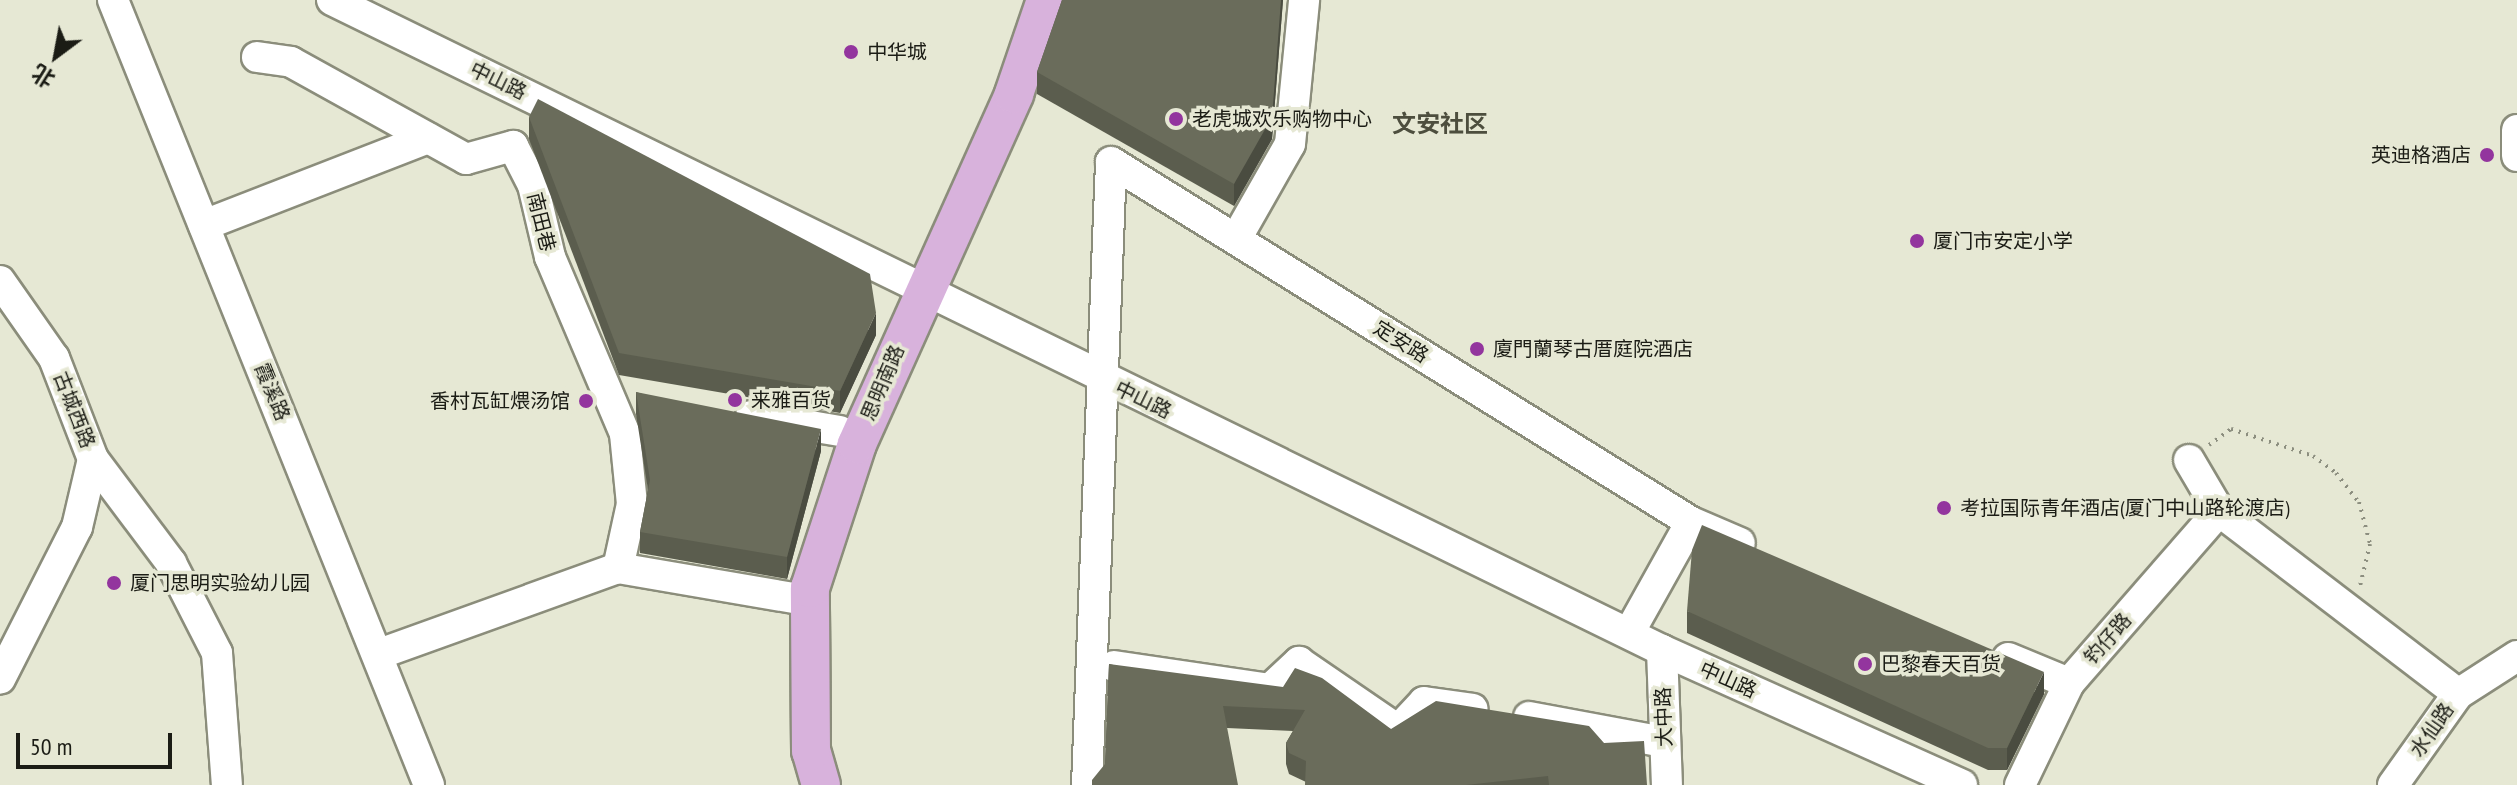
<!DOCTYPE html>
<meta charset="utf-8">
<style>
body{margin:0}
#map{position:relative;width:2517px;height:785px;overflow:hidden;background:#e6e8d4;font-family:"PT Sans Narrow","Noto Sans SC",sans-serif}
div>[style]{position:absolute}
.path>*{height:4px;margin-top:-2px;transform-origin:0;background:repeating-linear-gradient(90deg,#8c8e7f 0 2px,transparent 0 8px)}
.roads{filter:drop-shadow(2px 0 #8b8d7b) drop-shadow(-2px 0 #8b8d7b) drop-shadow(0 2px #8b8d7b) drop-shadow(0 -2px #8b8d7b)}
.minor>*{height:30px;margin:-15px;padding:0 15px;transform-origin:15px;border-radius:15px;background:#fff}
.major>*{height:38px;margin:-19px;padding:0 19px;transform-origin:19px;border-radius:19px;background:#d8b2dc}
.wall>*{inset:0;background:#5b5d4e}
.shaded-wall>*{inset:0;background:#4a4c40}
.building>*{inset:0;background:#6a6c5b}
.dots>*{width:22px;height:22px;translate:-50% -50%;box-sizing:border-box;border:4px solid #e6e8d4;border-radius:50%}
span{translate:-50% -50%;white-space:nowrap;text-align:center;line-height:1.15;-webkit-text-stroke:7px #e6e8d4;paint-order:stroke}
.poi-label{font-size:20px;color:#1b1c15}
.left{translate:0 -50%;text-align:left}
.right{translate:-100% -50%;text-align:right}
.street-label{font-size:20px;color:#1b1c15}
.quarter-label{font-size:24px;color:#4d4e3e;font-weight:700}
.north{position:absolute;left:16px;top:16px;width:80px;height:80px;-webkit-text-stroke:6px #e6e8d4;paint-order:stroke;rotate:212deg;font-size:22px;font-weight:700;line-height:32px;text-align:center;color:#1b1c15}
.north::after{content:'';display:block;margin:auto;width:28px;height:36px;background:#1b1c15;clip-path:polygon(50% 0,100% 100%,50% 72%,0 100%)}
.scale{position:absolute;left:16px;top:733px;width:156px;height:36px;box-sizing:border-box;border:4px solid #1b1c15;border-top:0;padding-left:10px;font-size:24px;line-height:28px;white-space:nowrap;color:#1b1c15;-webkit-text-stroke:6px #e6e8d4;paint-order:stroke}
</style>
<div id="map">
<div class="path">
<div style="left:2209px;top:445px;width:27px;rotate:-36deg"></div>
<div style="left:2231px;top:429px;width:86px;rotate:18.2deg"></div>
<div style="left:2313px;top:456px;width:29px;rotate:36deg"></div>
<div style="left:2336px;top:473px;width:37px;rotate:52deg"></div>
<div style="left:2359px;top:502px;width:43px;rotate:75.3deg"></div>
<div style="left:2370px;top:544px;width:47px;rotate:103.4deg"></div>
</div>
<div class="roads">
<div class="minor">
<div style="left:113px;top:0;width:846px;rotate:68.07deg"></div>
<div style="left:332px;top:0;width:1480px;rotate:26.05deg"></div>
<div style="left:1662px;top:650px;width:329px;rotate:24.2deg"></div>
<div style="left:257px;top:57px;width:34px;rotate:8deg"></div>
<div style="left:291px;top:62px;width:200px;rotate:29deg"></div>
<div style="left:466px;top:159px;width:49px;rotate:-15.5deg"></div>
<div style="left:513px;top:146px;width:44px;rotate:62.9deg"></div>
<div style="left:533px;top:185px;width:74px;rotate:76.7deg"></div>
<div style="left:550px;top:257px;width:192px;rotate:67deg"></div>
<div style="left:625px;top:434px;width:70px;rotate:84.3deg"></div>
<div style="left:632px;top:504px;width:66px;rotate:102.3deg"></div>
<div style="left:2517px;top:130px;width:26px;rotate:90deg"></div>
<div style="left:204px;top:225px;width:240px;rotate:-21.2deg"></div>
<div style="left:1236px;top:239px;width:109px;rotate:-60.4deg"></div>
<div style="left:1290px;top:144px;width:145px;rotate:-84.4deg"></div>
<div style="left:0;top:281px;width:94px;rotate:55deg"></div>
<div style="left:54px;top:358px;width:108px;rotate:68.9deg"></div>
<div style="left:93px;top:459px;width:70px;rotate:103.2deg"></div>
<div style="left:77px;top:527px;width:170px;rotate:116.9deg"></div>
<div style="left:751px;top:416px;width:90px;rotate:9.6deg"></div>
<div style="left:93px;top:459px;width:130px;rotate:53.1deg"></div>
<div style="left:171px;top:563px;width:101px;rotate:62.9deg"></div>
<div style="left:217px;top:653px;width:132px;rotate:85.7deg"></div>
<div style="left:2189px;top:460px;width:59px;rotate:59.5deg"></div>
<div style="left:2219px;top:511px;width:301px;rotate:37.4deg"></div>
<div style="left:1629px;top:633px;width:127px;rotate:-60.8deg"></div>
<div style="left:1662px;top:650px;width:135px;rotate:87.9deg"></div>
<div style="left:379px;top:654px;width:254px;rotate:-19.8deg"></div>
<div style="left:618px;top:568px;width:178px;rotate:9.7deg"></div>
<div style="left:2008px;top:658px;width:66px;rotate:22.3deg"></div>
<div style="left:1114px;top:666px;width:158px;rotate:8.4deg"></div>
<div style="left:1270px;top:689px;width:40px;rotate:-43deg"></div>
<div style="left:1299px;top:662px;width:120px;rotate:34.5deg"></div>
<div style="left:1398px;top:730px;width:38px;rotate:-47deg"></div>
<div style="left:1424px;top:702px;width:49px;rotate:8.1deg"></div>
<div style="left:1529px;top:717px;width:137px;rotate:10.5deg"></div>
<div style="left:1087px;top:785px;width:623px;rotate:-87.79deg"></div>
<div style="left:1111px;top:162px;width:683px;rotate:31.83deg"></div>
<div style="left:1691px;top:522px;width:53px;rotate:23.2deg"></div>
<div style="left:2020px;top:785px;width:113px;rotate:-64.3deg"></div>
<div style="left:2069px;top:683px;width:228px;rotate:-48.9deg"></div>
<div style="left:2393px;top:785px;width:112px;rotate:-54.5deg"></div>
<div style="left:2458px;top:694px;width:70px;rotate:-32.8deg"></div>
</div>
<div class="major">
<div style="left:821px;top:785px;width:35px;rotate:-106deg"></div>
<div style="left:811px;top:751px;width:163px;rotate:-90.4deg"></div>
<div style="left:810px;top:588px;width:151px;rotate:-71.9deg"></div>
<div style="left:857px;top:444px;width:384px;rotate:-65.8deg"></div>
<div style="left:1014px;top:94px;width:99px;rotate:-71.2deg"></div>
</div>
</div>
<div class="wall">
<div style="clip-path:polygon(1062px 0,1283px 0,1272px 139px,1234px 206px,1037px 94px,1037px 72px)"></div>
<div style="clip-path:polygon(529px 117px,876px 335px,840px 413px,619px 375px,529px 139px)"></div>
<div style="clip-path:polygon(636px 392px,821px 451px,787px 579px,640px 553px,640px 532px,648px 490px,636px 414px)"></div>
<div style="clip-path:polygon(1687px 611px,2044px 694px,2007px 770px,1988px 770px,1687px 633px)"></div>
<div style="clip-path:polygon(1109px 664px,1391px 729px,1604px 743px,1647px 785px,1305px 785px,1306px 782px,1289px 774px,1286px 764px,1286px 743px,1293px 731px,1227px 728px,1105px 764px)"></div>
</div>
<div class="shaded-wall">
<div style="clip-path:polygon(1281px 0,1283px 0,1272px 139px,1234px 206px,1234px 184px)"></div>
<div style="clip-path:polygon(876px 313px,876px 335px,840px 413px,840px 391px)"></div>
<div style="clip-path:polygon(821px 429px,821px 451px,787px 579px,787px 557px)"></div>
<div style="clip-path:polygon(2044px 672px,2044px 694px,2007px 770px,2007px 748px)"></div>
</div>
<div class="building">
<div style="clip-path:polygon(1062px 0,1281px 0,1272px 117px,1234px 184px,1037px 72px)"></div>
<div style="clip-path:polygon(538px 99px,870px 274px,876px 313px,840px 391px,619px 353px,529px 117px)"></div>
<div style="clip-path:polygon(636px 392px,821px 429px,787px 557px,640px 532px,650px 480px)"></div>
<div style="clip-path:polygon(1702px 525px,2044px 672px,2007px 748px,1988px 748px,1687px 611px,1692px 550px)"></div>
<div style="clip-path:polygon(1109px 664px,1283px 687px,1295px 668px,1322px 678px,1391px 729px,1436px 701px,1589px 726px,1604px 743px,1644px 741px,1647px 785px,1549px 785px,1548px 776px,1466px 785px,1305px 785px,1306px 761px,1289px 753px,1286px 743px,1305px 710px,1223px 706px,1238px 785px,1092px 785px,1092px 780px,1105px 764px)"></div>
</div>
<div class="dots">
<div style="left:851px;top:52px;background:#93359e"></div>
<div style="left:1176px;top:119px;background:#93359e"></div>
<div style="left:2487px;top:155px;background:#93359e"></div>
<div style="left:1917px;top:241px;background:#93359e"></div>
<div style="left:1477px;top:349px;background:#93359e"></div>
<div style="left:735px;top:400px;background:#93359e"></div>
<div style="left:586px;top:401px;background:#93359e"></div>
<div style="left:1944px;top:508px;background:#93359e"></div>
<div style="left:114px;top:583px;background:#93359e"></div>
<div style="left:1865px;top:664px;background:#93359e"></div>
</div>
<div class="poi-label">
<span class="left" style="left:867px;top:52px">中华城</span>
<span class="left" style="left:1192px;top:119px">老虎城欢乐购物中心</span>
<span class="right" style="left:2471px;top:155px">英迪格酒店</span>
<span class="left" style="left:1933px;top:241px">厦门市安定小学</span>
<span class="left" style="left:1493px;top:349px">廈門蘭琴古厝庭院酒店</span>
<span class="left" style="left:751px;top:400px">来雅百货</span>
<span class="right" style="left:570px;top:401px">香村瓦缸煨汤馆</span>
<span class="left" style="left:1960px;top:508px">考拉国际青年酒店(厦门中山路轮渡店)</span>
<span class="left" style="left:130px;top:583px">厦门思明实验幼儿园</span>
<span class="left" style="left:1881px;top:664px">巴黎春天百货</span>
</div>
<div class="street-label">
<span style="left:498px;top:81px;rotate:26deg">中山路</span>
<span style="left:541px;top:222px;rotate:76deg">南田巷</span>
<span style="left:1401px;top:342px;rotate:32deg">定安路</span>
<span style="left:883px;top:383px;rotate:-67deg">思明南路</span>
<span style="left:272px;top:392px;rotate:68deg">霞溪路</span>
<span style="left:1143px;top:400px;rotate:26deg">中山路</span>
<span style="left:74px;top:410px;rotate:69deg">古城西路</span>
<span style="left:2108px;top:639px;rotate:-49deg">钓仔路</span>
<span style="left:1728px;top:680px;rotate:24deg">中山路</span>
<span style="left:1664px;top:717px;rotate:-92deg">大中路</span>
<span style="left:2432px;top:730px;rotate:-55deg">水仙路</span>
</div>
<div class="quarter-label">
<span style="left:1440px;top:124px">文安社区</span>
</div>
<div class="north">北</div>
<div class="scale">50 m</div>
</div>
